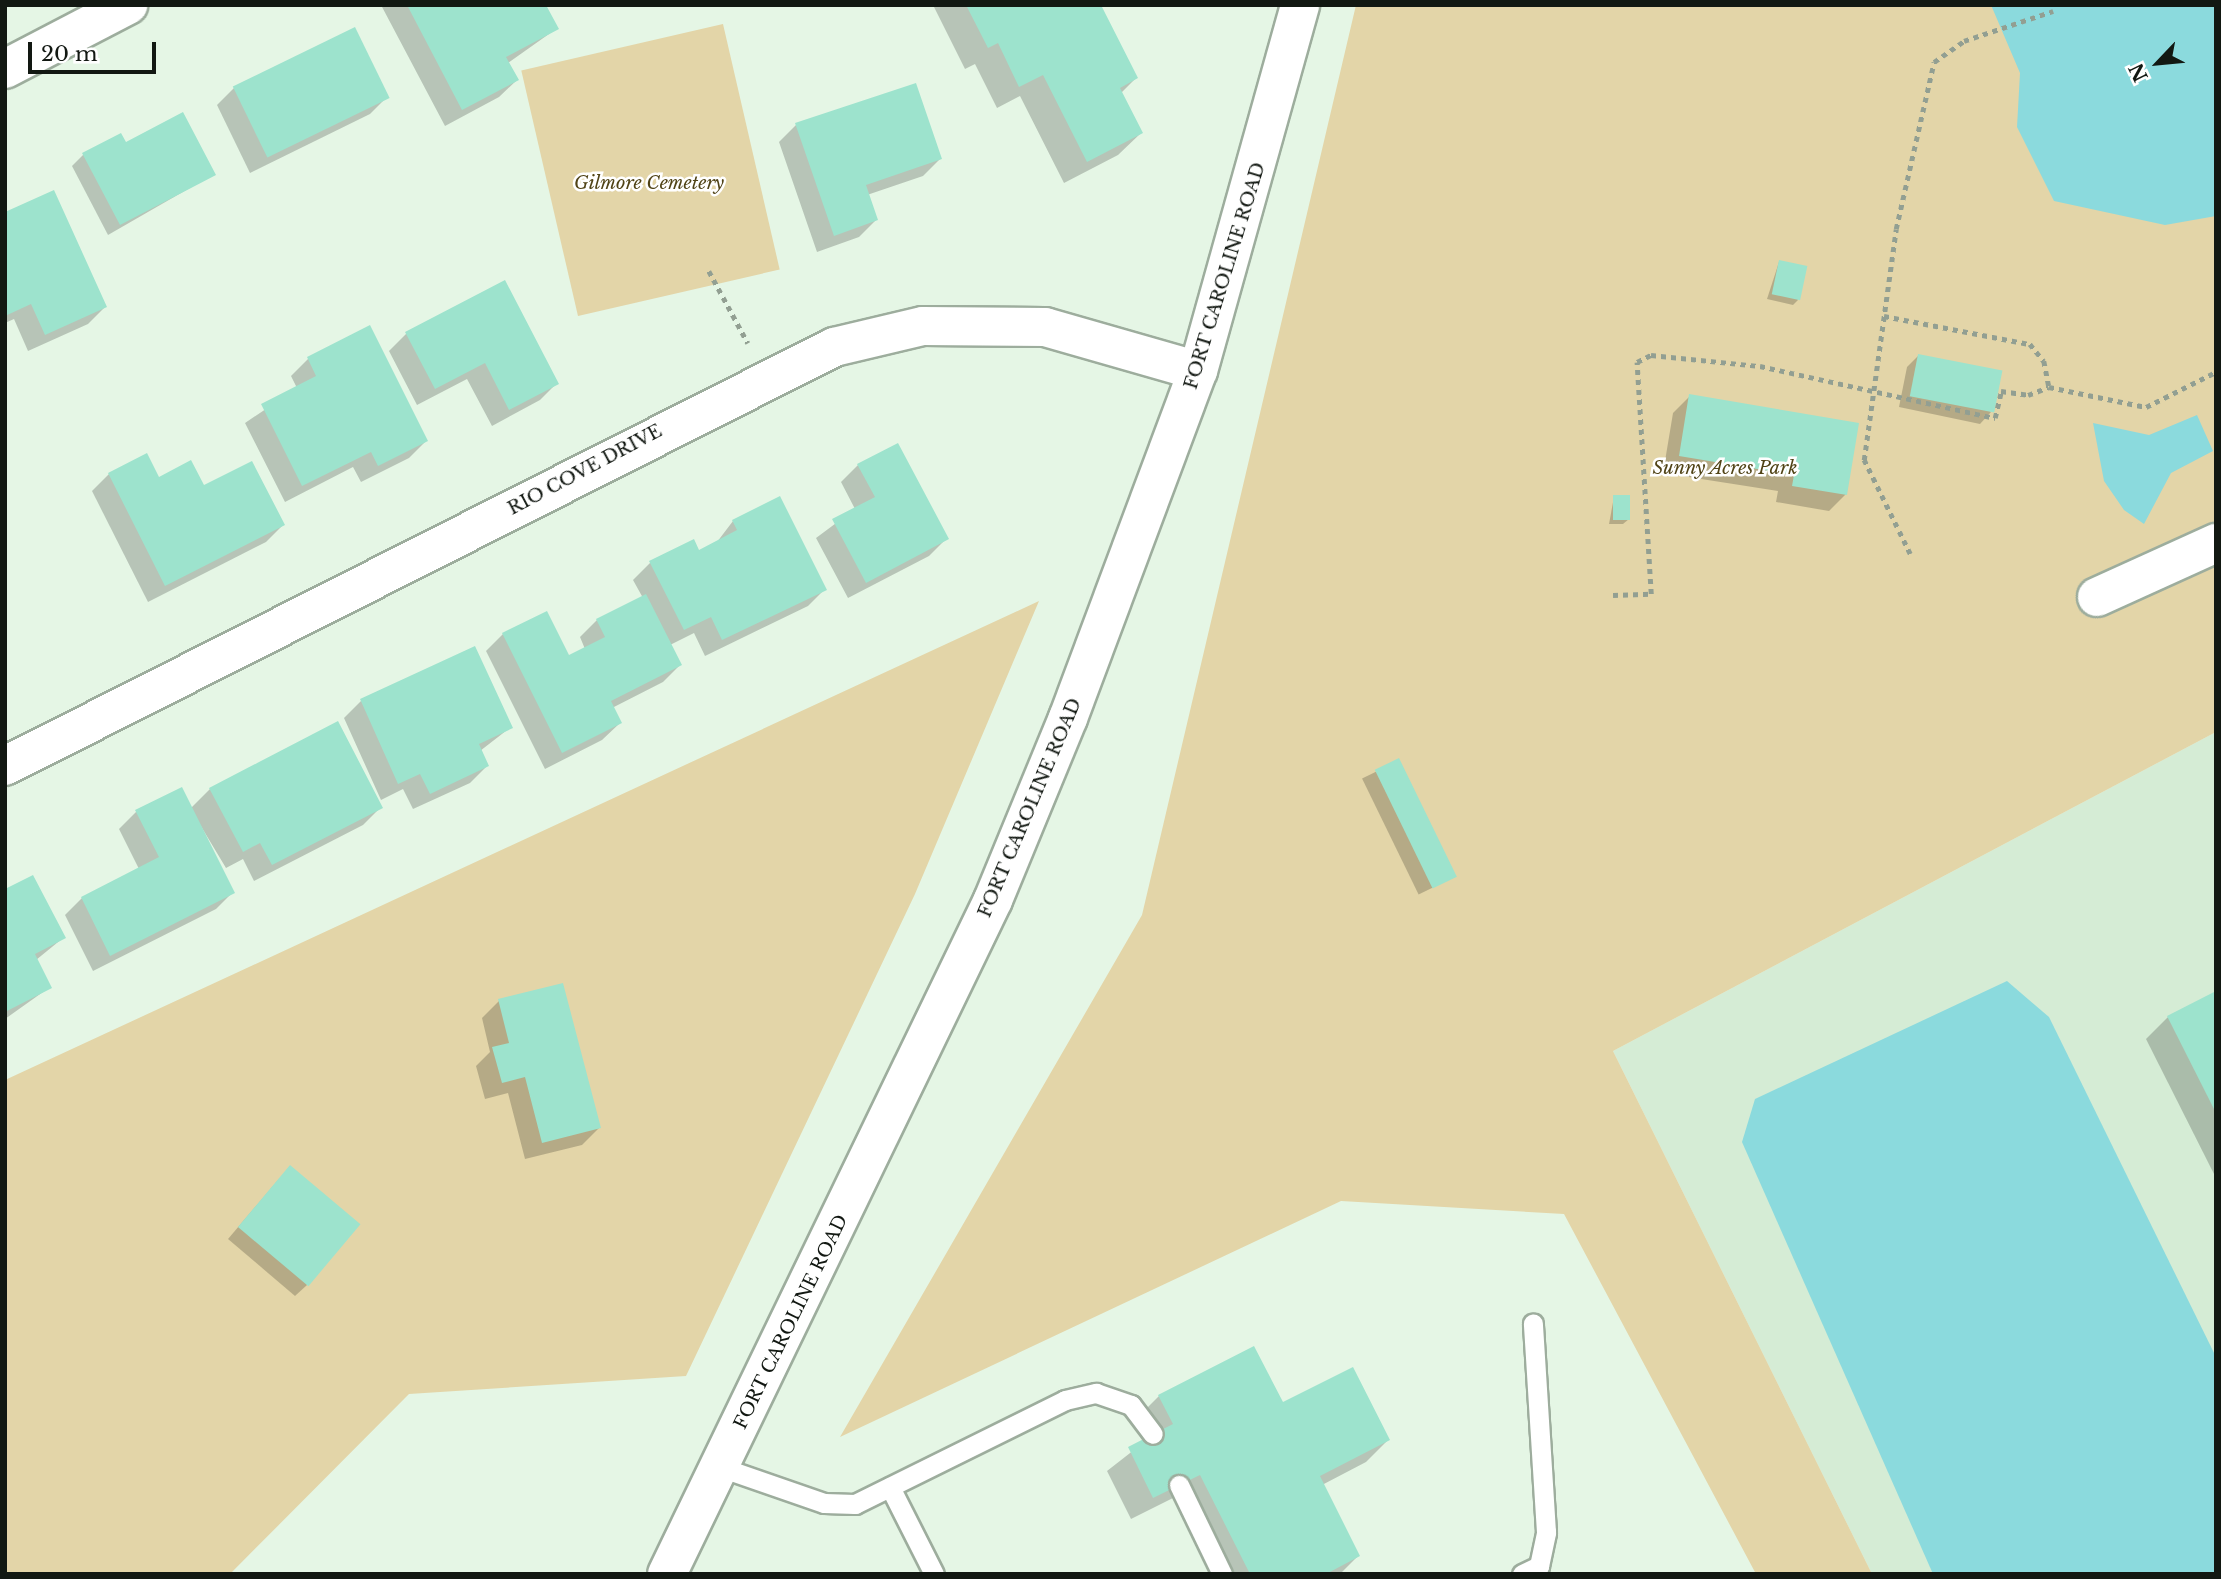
<!DOCTYPE html>
<style>
body{margin:0}
#map{position:relative;width:2221px;height:1579px;overflow:hidden;background:#e5f6e5;font-family:"Libre Baskerville",serif}
div>[style]{position:absolute}
.built>*{inset:0;background:#d5ecd5}
.green>*{inset:0;background:#e3d5a8;transform-origin:0 0}
.water>*{inset:0;background:#8bdadd}
.shadow>*{inset:0;background:#0003;transform-origin:0 0}
.building>*{inset:0;background:#9de3cd;transform-origin:0 0}
.path>*{height:4.5px;margin-top:-2.25px;transform-origin:0;background:repeating-linear-gradient(90deg,#929f92 0 5px,transparent 0 10px)}
.roads{filter:drop-shadow(2px 0 #9dad9d) drop-shadow(-2px 0 #9dad9d) drop-shadow(0 2px #9dad9d) drop-shadow(0 -2px #9dad9d)}
.service>*{height:19px;margin:-9.5px;padding:0 9.5px;transform-origin:9.5px;border-radius:9.5px;background:#fff}
.minor>*{height:38px;margin:-19px;padding:0 19px;transform-origin:19px;border-radius:19px;background:#fff}
.tertiary>*{height:38px;margin:-19px;padding:0 19px;transform-origin:19px;border-radius:19px;background:#fff}
span{translate:-50% -50%;white-space:nowrap;text-align:center;line-height:1.15;-webkit-text-stroke:5px #fff;paint-order:stroke}
.park-label{font-size:18px;color:#504316;font-style:italic}
.street-label{font-size:18px;color:#121812}
.frame{position:absolute;inset:0;border:7px solid #121812;pointer-events:none}
.north{position:absolute;left:2123px;top:28px;width:70px;height:70px;-webkit-text-stroke:5px #fff;paint-order:stroke;rotate:244deg;font-size:19px;font-weight:700;line-height:28px;text-align:center;color:#121812}
.north::after{content:'';display:block;margin:auto;width:24px;height:32px;background:#121812;clip-path:polygon(50% 0,100% 100%,50% 72%,0 100%)}
.scale{position:absolute;left:28px;top:42px;width:128px;height:32px;box-sizing:border-box;border:4px solid #121812;border-top:0;padding-left:9px;font-size:21px;line-height:24px;white-space:nowrap;color:#121812;-webkit-text-stroke:5px #fff;paint-order:stroke}
</style>
<div id="map">
<div class="built">
<div style="clip-path:polygon(2216px 732px,2216px 1574px,1872px 1574px,1613px 1051px)"></div>
</div>
<div class="green">
<div style="clip-path:polygon(1356px 5px,2216px 5px,2216px 732px,1613px 1051px,1872px 1574px,1756px 1574px,1564px 1214px,1341px 1201px,840px 1437px,1142px 915px)"></div>
<div style="left:723px;top:24px;width:252px;height:207px;rotate:77deg"></div>
<div style="clip-path:polygon(1039px 601px,915px 894px,686px 1376px,409px 1394px,230px 1574px,5px 1574px,5px 1080px)"></div>
</div>
<div class="water">
<div style="clip-path:polygon(1991px 5px,2216px 5px,2216px 216px,2165px 225px,2054px 201px,2017px 127px,2020px 73px)"></div>
<div style="clip-path:polygon(2197px 415px,2213px 451px,2171px 473px,2144px 524px,2124px 510px,2104px 481px,2093px 423px,2149px 435px)"></div>
<div style="clip-path:polygon(2007px 981px,2049px 1017px,2216px 1357px,2216px 1574px,1933px 1574px,1742px 1142px,1755px 1099px)"></div>
</div>
<div class="shadow">
<div style="clip-path:polygon(381px 5px,544px 5px,556px 29px,508px 63px,517px 80px,499px 97px,445px 126px)"></div>
<div style="clip-path:polygon(933px 5px,1099px 5px,1136px 78px,1121px 93px,1141px 133px,1118px 155px,1064px 183px,1020px 96px,997px 108px,975px 64px,965px 69px)"></div>
<div style="clip-path:polygon(234px 88px,387px 97px,370px 114px,250px 173px,217px 105px)"></div>
<div style="clip-path:polygon(796px 125px,940px 159px,923px 176px,867px 195px,876px 220px,859px 237px,817px 252px,779px 142px)"></div>
<div style="clip-path:polygon(126px 144px,214px 174px,108px 235px,72px 166px,83px 155px)"></div>
<div style="clip-path:polygon(5px 214px,105px 307px,88px 324px,28px 351px,14px 319px,5px 323px)"></div>
<div style="clip-path:polygon(1779px 262px,1798px 300px,1793px 305px,1767px 299px)"></div>
<div style="clip-path:polygon(505px 282px,557px 383px,540px 400px,492px 426px,467px 379px,417px 405px,389px 351px,406px 334px)"></div>
<div style="clip-path:polygon(369px 328px,426px 441px,409px 458px,361px 482px,353px 467px,285px 502px,245px 423px,297px 388px,291px 376px,308px 359px)"></div>
<div style="clip-path:polygon(1918px 356px,1991px 412px,1980px 424px,1899px 407px,1907px 367px)"></div>
<div style="clip-path:polygon(1690px 396px,1846px 494px,1829px 511px,1776px 502px,1778px 491px,1663px 473px,1673px 413px)"></div>
<div style="clip-path:polygon(858px 465px,946px 539px,929px 556px,848px 598px,816px 538px,855px 509px,841px 482px)"></div>
<div style="clip-path:polygon(109px 474px,203px 487px,283px 525px,266px 542px,148px 602px,92px 491px)"></div>
<div style="clip-path:polygon(1614px 497px,1629px 519px,1623px 524px,1609px 524px)"></div>
<div style="clip-path:polygon(779px 498px,825px 589px,808px 606px,705px 656px,694px 633px,670px 645px,680px 665px,663px 682px,612px 708px,620px 723px,602px 740px,545px 769px,486px 651px,503px 634px,568px 657px,585px 649px,580px 637px,597px 620px,643px 598px,633px 580px,650px 563px,698px 552px,717px 542px,733px 521px)"></div>
<div style="clip-path:polygon(474px 648px,511px 727px,480px 751px,487px 766px,470px 783px,413px 809px,403px 789px,381px 800px,344px 718px,361px 701px)"></div>
<div style="left:1398px;top:761px;width:129px;height:40px;rotate:64deg"></div>
<div style="clip-path:polygon(210px 789px,380px 808px,363px 825px,254px 881px,243px 859px,226px 868px,196px 818px,233px 892px,216px 909px,93px 971px,65px 915px,82px 898px,139px 869px,119px 829px,136px 812px,191px 808px)"></div>
<div style="clip-path:polygon(5px 891px,63px 938px,36px 960px,50px 987px,5px 1019px)"></div>
<div style="clip-path:polygon(2216px 993px,2216px 1178px,2146px 1039px,2168px 1017px)"></div>
<div style="clip-path:polygon(499px 1001px,599px 1128px,582px 1145px,525px 1159px,508px 1093px,485px 1099px,476px 1066px,490px 1052px,482px 1018px)"></div>
<div style="clip-path:polygon(279px 1179px,307px 1285px,295px 1296px,228px 1239px)"></div>
<div style="clip-path:polygon(1159px 1396px,1282px 1405px,1388px 1440px,1366px 1462px,1322px 1485px,1358px 1556px,1340px 1574px,1217px 1574px,1177px 1496px,1131px 1519px,1107px 1471px,1148px 1439px,1137px 1418px)"></div>
</div>
<div class="building">
<div style="clip-path:polygon(407px 5px,546px 5px,559px 29px,506px 57px,519px 80px,462px 110px)"></div>
<div style="clip-path:polygon(966px 5px,1101px 5px,1138px 78px,1120px 88px,1143px 133px,1087px 162px,1043px 75px,1019px 87px,998px 43px,988px 48px)"></div>
<div style="left:355px;top:27px;width:79px;height:136px;rotate:64deg"></div>
<div style="clip-path:polygon(916px 83px,942px 159px,866px 185px,878px 220px,834px 236px,795px 123px)"></div>
<div style="clip-path:polygon(183px 112px,216px 175px,120px 225px,82px 153px,121px 133px,126px 142px)"></div>
<div style="clip-path:polygon(54px 190px,107px 307px,45px 335px,31px 304px,5px 316px,5px 212px)"></div>
<div style="left:1779px;top:260px;width:29px;height:35px;rotate:12deg"></div>
<div style="clip-path:polygon(505px 280px,559px 384px,509px 410px,485px 363px,435px 389px,405px 332px)"></div>
<div style="clip-path:polygon(370px 325px,428px 441px,378px 466px,371px 452px,302px 486px,261px 404px,316px 376px,307px 357px)"></div>
<div style="left:1918px;top:354px;width:86px;height:43px;rotate:11deg"></div>
<div style="clip-path:polygon(1689px 394px,1859px 423px,1847px 495px,1792px 486px,1794px 475px,1679px 456px)"></div>
<div style="clip-path:polygon(898px 443px,949px 539px,866px 583px,832px 519px,875px 497px,857px 464px)"></div>
<div style="clip-path:polygon(147px 453px,159px 477px,191px 460px,204px 485px,252px 461px,285px 525px,165px 586px,108px 473px)"></div>
<div style="left:1630px;top:495px;width:25px;height:17px;rotate:90deg"></div>
<div style="clip-path:polygon(780px 496px,827px 590px,722px 640px,711px 617px,684px 630px,649px 561px,694px 539px,699px 550px,737px 530px,732px 520px)"></div>
<div style="clip-path:polygon(646px 594px,682px 665px,611px 701px,622px 723px,562px 753px,502px 633px,547px 611px,569px 655px,605px 637px,596px 619px)"></div>
<div style="clip-path:polygon(475px 646px,513px 728px,479px 744px,489px 766px,430px 794px,420px 774px,398px 784px,360px 699px)"></div>
<div style="clip-path:polygon(338px 721px,383px 808px,272px 865px,260px 843px,243px 852px,209px 788px)"></div>
<div style="left:1399px;top:758px;width:132px;height:27px;rotate:64deg"></div>
<div style="clip-path:polygon(182px 787px,235px 893px,110px 956px,81px 897px,159px 857px,135px 810px)"></div>
<div style="clip-path:polygon(33px 875px,66px 938px,35px 954px,52px 988px,5px 1012px,5px 889px)"></div>
<div style="clip-path:polygon(563px 983px,601px 1128px,542px 1143px,525px 1077px,502px 1083px,492px 1047px,509px 1043px,498px 999px)"></div>
<div style="clip-path:polygon(2216px 991px,2216px 1113px,2167px 1016px)"></div>
<div style="left:290px;top:1165px;width:92px;height:81px;rotate:40deg"></div>
<div style="clip-path:polygon(1254px 1346px,1283px 1402px,1353px 1367px,1390px 1440px,1320px 1476px,1360px 1556px,1326px 1574px,1250px 1574px,1200px 1475px,1153px 1498px,1128px 1447px,1173px 1424px,1158px 1395px)"></div>
</div>
<div class="path">
<div style="left:709px;top:271px;width:82px;rotate:61.6deg"></div>
<div style="left:1884px;top:316px;width:149px;rotate:10.9deg"></div>
<div style="left:2030px;top:344px;width:22px;rotate:51deg"></div>
<div style="left:2044px;top:361px;width:26px;rotate:79deg"></div>
<div style="left:1910px;top:554px;width:105px;rotate:-116.1deg"></div>
<div style="left:1864px;top:460px;width:233px;rotate:-82.1deg"></div>
<div style="left:1896px;top:229px;width:171px;rotate:-77.2deg"></div>
<div style="left:1934px;top:62px;width:37px;rotate:-35deg"></div>
<div style="left:1964px;top:41px;width:94px;rotate:-18.6deg"></div>
<div style="left:1613px;top:595px;width:38px;rotate:-2deg"></div>
<div style="left:1651px;top:594px;width:232px;rotate:-93.5deg"></div>
<div style="left:1637px;top:362px;width:16px;rotate:-27deg"></div>
<div style="left:1651px;top:355px;width:110px;rotate:5.8deg"></div>
<div style="left:1760px;top:366px;width:241px;rotate:12.5deg"></div>
<div style="left:1995px;top:418px;width:28px;rotate:-77deg"></div>
<div style="left:2001px;top:391px;width:27px;rotate:8deg"></div>
<div style="left:2028px;top:395px;width:22px;rotate:-21deg"></div>
<div style="left:2049px;top:387px;width:99px;rotate:11.7deg"></div>
<div style="left:2146px;top:407px;width:78px;rotate:-26.6deg"></div>
</div>
<div class="roads">
<div class="service">
<div style="left:720px;top:1467px;width:110px;rotate:19.1deg"></div>
<div style="left:824px;top:1503px;width:31px;rotate:2deg"></div>
<div style="left:855px;top:1504px;width:234px;rotate:-26.3deg"></div>
<div style="left:1065px;top:1400px;width:32px;rotate:-13deg"></div>
<div style="left:1096px;top:1393px;width:37px;rotate:19deg"></div>
<div style="left:1131px;top:1405px;width:36px;rotate:53deg"></div>
<div style="left:1179px;top:1485px;width:99px;rotate:64.2deg"></div>
<div style="left:890px;top:1487px;width:97px;rotate:63.2deg"></div>
<div style="left:1522px;top:1574px;width:19px;rotate:-25deg"></div>
<div style="left:1539px;top:1566px;width:35px;rotate:-78deg"></div>
<div style="left:1546px;top:1532px;width:209px;rotate:-93.6deg"></div>
</div>
<div class="minor">
<div style="left:5px;top:69px;width:139px;rotate:-27.5deg"></div>
<div style="left:2097px;top:597px;width:131px;rotate:-24.4deg"></div>
<div style="left:5px;top:766px;width:929px;rotate:-26.81deg"></div>
<div style="left:834px;top:347px;width:91px;rotate:-13.3deg"></div>
<div style="left:923px;top:326px;width:122px;rotate:0.5deg"></div>
<div style="left:1045px;top:327px;width:159px;rotate:16deg"></div>
</div>
<div class="tertiary">
<div style="left:667px;top:1574px;width:749px;rotate:-64.19deg"></div>
<div style="left:993px;top:900px;width:197px;rotate:-67.6deg"></div>
<div style="left:1068px;top:718px;width:371px;rotate:-69.5deg"></div>
<div style="left:1198px;top:371px;width:380px;rotate:-74.4deg"></div>
</div>
</div>
<div class="park-label">
<span style="left:649px;top:183px">Gilmore Cemetery</span>
<span style="left:1725px;top:468px">Sunny Acres Park</span>
</div>
<div class="street-label">
<span style="left:1225px;top:276px;rotate:-73deg">FORT CAROLINE ROAD</span>
<span style="left:585px;top:470px;rotate:-28deg">RIO COVE DRIVE</span>
<span style="left:1030px;top:808px;rotate:-67deg">FORT CAROLINE ROAD</span>
<span style="left:791px;top:1322px;rotate:-64deg">FORT CAROLINE ROAD</span>
</div>
<div class="frame"></div>
<div class="north">N</div>
<div class="scale">20 m</div>
</div>
